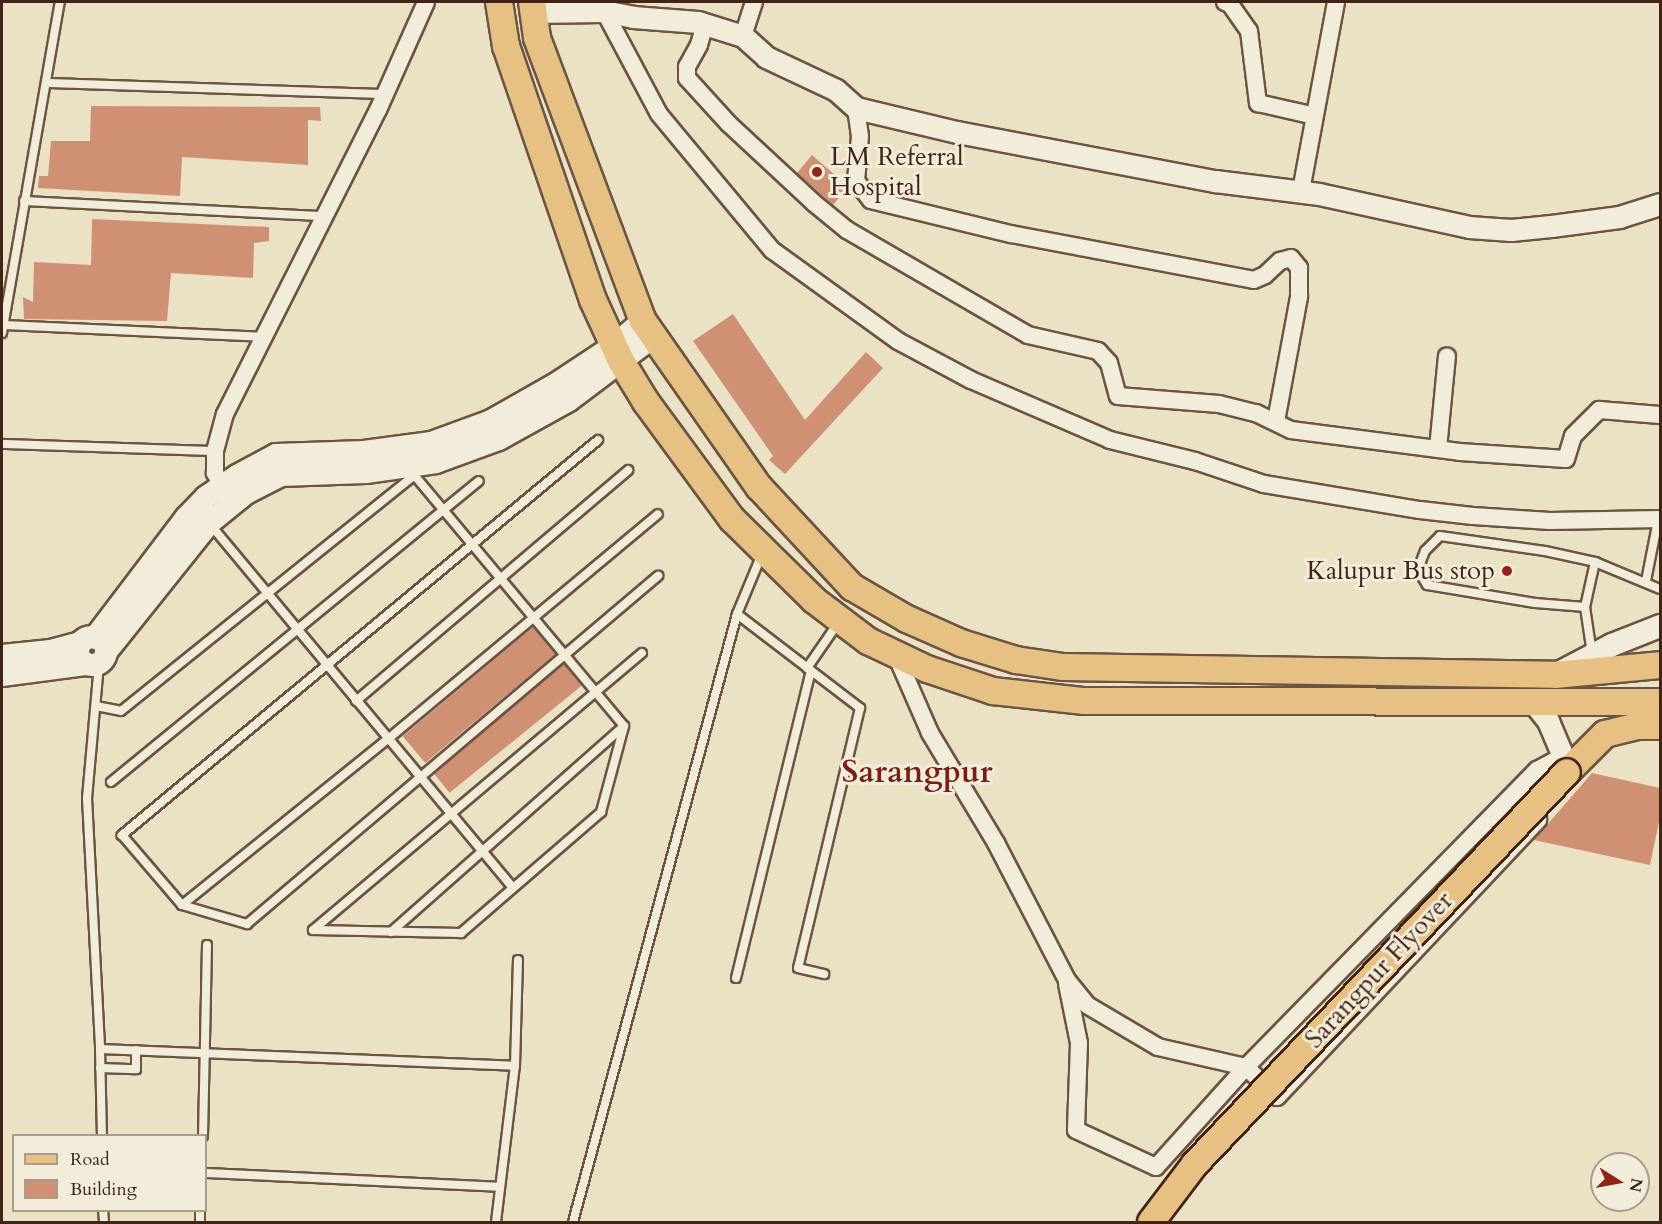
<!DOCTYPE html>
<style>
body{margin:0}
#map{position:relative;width:1662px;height:1224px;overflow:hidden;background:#ebe2c6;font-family:Cardo,serif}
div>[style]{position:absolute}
.building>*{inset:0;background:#cf9074;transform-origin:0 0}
.roads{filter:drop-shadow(2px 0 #6c5443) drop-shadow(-2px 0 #6c5443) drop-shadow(0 2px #6c5443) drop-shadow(0 -2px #6c5443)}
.service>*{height:8px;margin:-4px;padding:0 4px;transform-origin:4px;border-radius:4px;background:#f2ecda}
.minor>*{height:16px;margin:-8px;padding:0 8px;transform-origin:8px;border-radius:8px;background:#f2ecda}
.tertiary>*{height:21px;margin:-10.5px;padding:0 10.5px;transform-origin:10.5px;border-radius:10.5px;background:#f2ecda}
.secondary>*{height:22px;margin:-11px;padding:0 11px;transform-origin:11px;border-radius:11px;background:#f2ecda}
.secondary>.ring{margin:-11px;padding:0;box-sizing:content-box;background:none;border:22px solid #f2ecda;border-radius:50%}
.primary>*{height:26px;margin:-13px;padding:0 13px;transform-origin:13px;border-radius:13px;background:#e6c183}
.bridges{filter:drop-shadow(2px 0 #412417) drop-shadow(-2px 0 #412417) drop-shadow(0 2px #412417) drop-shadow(0 -2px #412417)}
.primary-bridge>*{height:26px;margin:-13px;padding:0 13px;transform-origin:13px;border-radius:13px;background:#e6c183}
.dots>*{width:16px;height:16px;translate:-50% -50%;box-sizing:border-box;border:3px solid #f2ecda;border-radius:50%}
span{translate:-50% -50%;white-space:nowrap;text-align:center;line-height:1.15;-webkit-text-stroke:6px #f2ecda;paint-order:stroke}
.poi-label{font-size:26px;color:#412417}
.left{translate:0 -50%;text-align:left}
.right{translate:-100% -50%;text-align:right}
.street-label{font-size:26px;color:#412417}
.district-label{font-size:32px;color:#7a1f14;font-weight:700}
.frame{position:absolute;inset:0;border:3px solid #412417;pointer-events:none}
.legend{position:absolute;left:12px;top:1134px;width:195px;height:78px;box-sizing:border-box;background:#f2ecda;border:2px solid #ab9c8c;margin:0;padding:8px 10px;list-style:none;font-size:18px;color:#412417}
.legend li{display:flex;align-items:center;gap:12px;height:30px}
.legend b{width:30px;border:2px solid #ab9c8c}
.north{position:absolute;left:1590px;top:1152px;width:60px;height:60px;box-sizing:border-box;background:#f2ecda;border:2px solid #ab9c8c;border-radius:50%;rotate:101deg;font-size:16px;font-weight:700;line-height:24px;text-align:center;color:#412417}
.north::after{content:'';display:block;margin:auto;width:21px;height:27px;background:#8f2418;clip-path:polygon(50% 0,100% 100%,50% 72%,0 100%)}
</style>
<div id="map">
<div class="building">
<div style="clip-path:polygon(91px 106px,320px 107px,321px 121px,308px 120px,308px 165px,182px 157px,180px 196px,38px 188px,39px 176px,48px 176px,51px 141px,90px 141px)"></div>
<div style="clip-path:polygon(812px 155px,835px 175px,831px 180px,844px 192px,833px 205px,797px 173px)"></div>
<div style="clip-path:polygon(92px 219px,269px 227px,269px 241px,254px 243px,253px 278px,171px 273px,167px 321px,24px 319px,23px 297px,33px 302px,34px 262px,91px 265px)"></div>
<div style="clip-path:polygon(733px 314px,805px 420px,866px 352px,883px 368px,785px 474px,769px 460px,773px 456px,693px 341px)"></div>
<div style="left:533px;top:627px;width:35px;height:170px;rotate:50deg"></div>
<div style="left:564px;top:664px;width:28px;height:170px;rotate:51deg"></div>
<div style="clip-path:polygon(1592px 773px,1660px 788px,1660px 817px,1650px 865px,1534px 840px)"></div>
</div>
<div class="roads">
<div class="service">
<div style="left:46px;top:83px;width:339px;rotate:1.9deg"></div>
<div style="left:24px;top:201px;width:301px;rotate:2.9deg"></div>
<div style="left:3px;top:325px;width:260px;rotate:2.6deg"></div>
<div style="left:2px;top:333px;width:336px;rotate:-80.1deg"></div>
<div style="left:598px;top:440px;width:619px;rotate:140.31deg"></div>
<div style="left:122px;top:835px;width:92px;rotate:49.4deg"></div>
<div style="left:182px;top:905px;width:68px;rotate:16.3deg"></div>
<div style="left:247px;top:924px;width:539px;rotate:-40.26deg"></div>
<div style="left:2px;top:444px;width:213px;rotate:1.9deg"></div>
<div style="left:209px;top:523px;width:474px;rotate:50.2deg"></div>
<div style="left:1595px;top:562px;width:46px;rotate:102.5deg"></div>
<div style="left:1585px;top:607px;width:50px;rotate:-175.4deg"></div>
<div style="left:1535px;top:603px;width:109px;rotate:-170.5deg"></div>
<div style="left:1427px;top:585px;width:12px;rotate:-121deg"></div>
<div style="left:1421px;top:575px;width:11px;rotate:-95deg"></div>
<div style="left:1420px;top:564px;width:14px;rotate:-69deg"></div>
<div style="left:1425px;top:551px;width:21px;rotate:-45deg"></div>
<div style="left:1440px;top:536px;width:106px;rotate:8.1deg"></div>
<div style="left:1545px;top:551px;width:51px;rotate:12.4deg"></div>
<div style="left:1595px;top:562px;width:70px;rotate:22.6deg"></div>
<div style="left:1646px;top:581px;width:62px;rotate:-78.9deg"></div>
<div style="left:1585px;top:607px;width:48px;rotate:81.5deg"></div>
<div style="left:737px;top:614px;width:155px;rotate:37.4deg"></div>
<div style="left:860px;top:708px;width:267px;rotate:103.4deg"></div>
<div style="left:798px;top:968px;width:27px;rotate:13deg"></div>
<div style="left:99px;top:664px;width:135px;rotate:95.1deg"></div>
<div style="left:87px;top:798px;width:251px;rotate:87deg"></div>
<div style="left:100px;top:1049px;width:87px;rotate:88.7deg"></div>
<div style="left:807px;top:668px;width:55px;rotate:-55.4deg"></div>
<div style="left:356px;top:701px;width:357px;rotate:-40.3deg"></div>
<div style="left:96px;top:706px;width:25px;rotate:11deg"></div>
<div style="left:121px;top:711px;width:377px;rotate:-38.8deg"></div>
<div style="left:111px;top:782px;width:475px;rotate:-39.3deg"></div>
<div style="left:182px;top:905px;width:265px;rotate:-38.9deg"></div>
<div style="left:388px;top:739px;width:351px;rotate:-39.8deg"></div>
<div style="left:313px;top:930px;width:148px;rotate:1.2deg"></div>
<div style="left:461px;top:933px;width:185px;rotate:-40.8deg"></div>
<div style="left:601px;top:812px;width:89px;rotate:-75deg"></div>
<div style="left:624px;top:726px;width:334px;rotate:-129.9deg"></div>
<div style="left:313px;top:930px;width:430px;rotate:-40.1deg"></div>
<div style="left:391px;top:932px;width:311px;rotate:-41.5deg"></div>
<div style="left:736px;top:978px;width:316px;rotate:-76.3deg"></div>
<div style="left:100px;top:1049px;width:415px;rotate:2.3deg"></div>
<div style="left:100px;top:1068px;width:36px;rotate:2deg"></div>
<div style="left:136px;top:1069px;width:19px;rotate:-90deg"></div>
<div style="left:203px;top:1136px;width:191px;rotate:-88.8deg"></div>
<div style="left:206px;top:1173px;width:294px;rotate:2.7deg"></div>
<div style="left:103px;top:1210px;width:12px;rotate:85deg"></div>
<div style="left:200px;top:1222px;width:12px;rotate:-90deg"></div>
<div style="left:496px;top:1222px;width:157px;rotate:-83.1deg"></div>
<div style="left:515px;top:1066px;width:106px;rotate:-88.4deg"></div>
<div style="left:573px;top:1222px;width:630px;rotate:-74.9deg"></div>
<div style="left:737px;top:614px;width:65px;rotate:-67.4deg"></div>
</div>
<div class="minor">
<div style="left:1225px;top:2px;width:5px;rotate:22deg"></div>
<div style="left:1230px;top:4px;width:33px;rotate:55deg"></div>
<div style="left:1249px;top:31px;width:73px;rotate:82.9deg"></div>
<div style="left:1258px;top:103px;width:58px;rotate:12.8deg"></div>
<div style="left:601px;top:5px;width:123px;rotate:62deg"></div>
<div style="left:659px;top:114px;width:177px;rotate:50.3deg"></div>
<div style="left:772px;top:250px;width:155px;rotate:35.8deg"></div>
<div style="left:898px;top:341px;width:83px;rotate:28.1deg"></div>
<div style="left:971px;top:380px;width:151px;rotate:23.3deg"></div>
<div style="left:1110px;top:440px;width:88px;rotate:13.9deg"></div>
<div style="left:1195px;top:461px;width:73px;rotate:18.4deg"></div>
<div style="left:1264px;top:484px;width:158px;rotate:9.5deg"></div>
<div style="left:1420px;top:510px;width:53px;rotate:6.5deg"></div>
<div style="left:1473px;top:516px;width:77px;rotate:3.7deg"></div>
<div style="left:1550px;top:521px;width:110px;rotate:-1deg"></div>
<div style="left:705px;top:24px;width:22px;rotate:106deg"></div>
<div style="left:699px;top:45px;width:25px;rotate:119deg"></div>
<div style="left:687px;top:67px;width:11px;rotate:90deg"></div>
<div style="left:687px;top:78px;width:62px;rotate:47.6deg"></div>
<div style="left:729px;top:124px;width:116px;rotate:42.9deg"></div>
<div style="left:814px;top:203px;width:43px;rotate:39.3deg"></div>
<div style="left:847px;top:230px;width:209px;rotate:30.1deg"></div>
<div style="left:1028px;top:335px;width:72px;rotate:12.9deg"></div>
<div style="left:1098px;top:351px;width:16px;rotate:47deg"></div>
<div style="left:1109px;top:363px;width:34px;rotate:75deg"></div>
<div style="left:1118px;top:396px;width:101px;rotate:4.5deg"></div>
<div style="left:1219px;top:404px;width:38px;rotate:14deg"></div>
<div style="left:1256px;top:413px;width:39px;rotate:26deg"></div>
<div style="left:1291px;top:430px;width:170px;rotate:7.4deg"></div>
<div style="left:1460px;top:452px;width:106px;rotate:3.8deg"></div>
<div style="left:1566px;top:459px;width:24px;rotate:-73deg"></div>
<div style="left:1573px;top:436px;width:37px;rotate:-45deg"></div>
<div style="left:1599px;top:410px;width:61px;rotate:4.7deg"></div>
<div style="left:743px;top:36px;width:36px;rotate:-72deg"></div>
<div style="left:856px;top:108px;width:28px;rotate:82deg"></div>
<div style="left:860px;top:136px;width:45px;rotate:95.1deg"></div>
<div style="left:856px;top:181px;width:24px;rotate:52deg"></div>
<div style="left:871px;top:200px;width:144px;rotate:13.7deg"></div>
<div style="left:1011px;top:234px;width:247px;rotate:10.7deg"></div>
<div style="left:1254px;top:280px;width:12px;rotate:-24deg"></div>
<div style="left:1265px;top:275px;width:21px;rotate:-43deg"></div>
<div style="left:1280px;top:261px;width:11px;rotate:-15deg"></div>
<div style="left:1291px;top:258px;width:13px;rotate:51deg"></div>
<div style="left:1299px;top:268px;width:29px;rotate:90deg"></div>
<div style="left:1299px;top:297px;width:126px;rotate:100.5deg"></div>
<div style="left:1301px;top:191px;width:192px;rotate:-79.5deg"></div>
<div style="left:1438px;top:449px;width:93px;rotate:-84.5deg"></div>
<div style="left:228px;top:495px;width:26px;rotate:-121deg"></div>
<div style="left:215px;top:473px;width:22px;rotate:-90deg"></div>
<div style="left:215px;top:451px;width:38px;rotate:-75deg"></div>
<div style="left:225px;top:414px;width:340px;rotate:-63.3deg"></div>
<div style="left:378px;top:110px;width:118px;rotate:-66deg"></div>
<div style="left:896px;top:655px;width:85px;rotate:66.4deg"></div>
<div style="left:930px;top:733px;width:128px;rotate:59deg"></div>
<div style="left:996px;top:843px;width:154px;rotate:62.6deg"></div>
<div style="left:1067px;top:980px;width:32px;rotate:51deg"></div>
<div style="left:1087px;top:1005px;width:82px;rotate:30.6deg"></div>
<div style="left:1158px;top:1047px;width:90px;rotate:12.8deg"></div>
<div style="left:1246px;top:1067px;width:43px;rotate:44.1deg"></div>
<div style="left:1277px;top:1097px;width:381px;rotate:-46.7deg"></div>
<div style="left:1067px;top:984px;width:60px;rotate:78.5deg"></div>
<div style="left:1079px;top:1043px;width:87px;rotate:92deg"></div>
<div style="left:1076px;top:1130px;width:88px;rotate:24.8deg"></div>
<div style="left:1156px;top:1167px;width:135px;rotate:-48deg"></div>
<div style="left:1246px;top:1067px;width:416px;rotate:-45.6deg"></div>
<div style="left:1537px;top:770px;width:30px;rotate:-28deg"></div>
</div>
<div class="tertiary">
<div style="left:534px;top:12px;width:69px;rotate:-0.8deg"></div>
<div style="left:603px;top:11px;width:31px;rotate:11deg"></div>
<div style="left:633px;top:17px;width:65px;rotate:4.4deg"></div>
<div style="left:698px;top:22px;width:47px;rotate:17.3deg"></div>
<div style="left:743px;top:36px;width:31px;rotate:42deg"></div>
<div style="left:766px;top:57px;width:77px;rotate:25.2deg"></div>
<div style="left:836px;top:90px;width:27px;rotate:42deg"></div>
<div style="left:856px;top:108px;width:104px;rotate:13.4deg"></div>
<div style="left:957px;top:132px;width:263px;rotate:10.8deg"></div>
<div style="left:1215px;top:181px;width:105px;rotate:7.1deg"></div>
<div style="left:1319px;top:194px;width:154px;rotate:12.4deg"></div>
<div style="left:1469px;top:227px;width:42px;rotate:4.1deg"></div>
<div style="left:1511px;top:230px;width:40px;rotate:-5.7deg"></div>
<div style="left:1551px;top:226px;width:69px;rotate:-7.5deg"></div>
<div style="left:1619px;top:217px;width:43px;rotate:-17.6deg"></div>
<div style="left:1532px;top:701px;width:26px;rotate:51deg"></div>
<div style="left:1548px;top:721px;width:38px;rotate:67deg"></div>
</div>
<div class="secondary">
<div class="ring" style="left:78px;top:637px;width:6px;height:6px"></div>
<div style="left:95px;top:638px;width:151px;rotate:-52.8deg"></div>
<div style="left:186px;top:518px;width:29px;rotate:-46deg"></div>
<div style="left:206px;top:497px;width:37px;rotate:-34deg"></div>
<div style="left:237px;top:476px;width:44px;rotate:-28.3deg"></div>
<div style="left:276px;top:455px;width:88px;rotate:-2deg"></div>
<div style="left:364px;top:452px;width:68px;rotate:-7.7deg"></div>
<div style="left:431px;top:443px;width:64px;rotate:-20.1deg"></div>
<div style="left:491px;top:421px;width:77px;rotate:-29.6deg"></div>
<div style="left:558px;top:383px;width:67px;rotate:-33.5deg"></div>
<div style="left:614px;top:346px;width:38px;rotate:-41deg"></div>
<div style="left:106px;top:652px;width:165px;rotate:-51.4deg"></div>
<div style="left:209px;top:523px;width:48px;rotate:-39deg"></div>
<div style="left:246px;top:493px;width:39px;rotate:-27deg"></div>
<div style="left:281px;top:475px;width:85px;rotate:-2deg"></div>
<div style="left:366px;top:472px;width:71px;rotate:-8.1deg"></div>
<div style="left:436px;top:462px;width:67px;rotate:-20.1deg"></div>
<div style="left:499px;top:439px;width:80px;rotate:-29.1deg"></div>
<div style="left:569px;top:400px;width:106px;rotate:-37deg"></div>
<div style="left:2px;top:656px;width:49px;rotate:-5.8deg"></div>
<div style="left:51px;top:651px;width:31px;rotate:-15deg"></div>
<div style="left:1559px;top:673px;width:60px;rotate:-27.8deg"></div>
<div style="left:1612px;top:645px;width:52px;rotate:-21.6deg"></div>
<div style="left:2px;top:675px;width:86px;rotate:-7.4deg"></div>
</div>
<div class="primary">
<div style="left:499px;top:2px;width:45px;rotate:81deg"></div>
<div style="left:506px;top:46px;width:268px;rotate:71.1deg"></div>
<div style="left:593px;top:300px;width:67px;rotate:65.3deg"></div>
<div style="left:621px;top:361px;width:48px;rotate:58.6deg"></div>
<div style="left:646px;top:402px;width:145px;rotate:53.7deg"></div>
<div style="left:732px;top:519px;width:115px;rotate:44.6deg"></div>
<div style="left:814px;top:600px;width:68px;rotate:37.2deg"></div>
<div style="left:868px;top:641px;width:65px;rotate:25.4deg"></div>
<div style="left:927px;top:669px;width:70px;rotate:18.4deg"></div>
<div style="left:993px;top:691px;width:92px;rotate:6.3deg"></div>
<div style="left:1084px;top:701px;width:576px;rotate:0.1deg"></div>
<div style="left:532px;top:2px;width:36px;rotate:82deg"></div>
<div style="left:537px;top:38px;width:302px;rotate:69.5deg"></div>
<div style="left:643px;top:321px;width:203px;rotate:55.1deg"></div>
<div style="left:759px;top:487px;width:137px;rotate:47.1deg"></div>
<div style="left:852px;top:587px;width:64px;rotate:30.2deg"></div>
<div style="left:907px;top:619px;width:59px;rotate:24deg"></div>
<div style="left:961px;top:643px;width:58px;rotate:17.2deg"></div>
<div style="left:1016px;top:660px;width:48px;rotate:8.5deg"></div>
<div style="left:1063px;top:667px;width:492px;rotate:0.9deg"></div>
<div style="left:1555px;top:675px;width:105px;rotate:-5.4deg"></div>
<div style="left:1567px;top:772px;width:54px;rotate:-45deg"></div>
<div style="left:1605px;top:734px;width:33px;rotate:-14deg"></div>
<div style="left:1637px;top:726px;width:23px"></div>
</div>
</div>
<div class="bridges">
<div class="primary-bridge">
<div style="left:1151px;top:1222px;width:73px;rotate:-52.8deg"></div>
<div style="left:1195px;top:1164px;width:540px;rotate:-46.5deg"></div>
</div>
</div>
<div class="dots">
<div style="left:817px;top:172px;background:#8f2418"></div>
<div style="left:1507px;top:571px;background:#8f2418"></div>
</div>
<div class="poi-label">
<span class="left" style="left:830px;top:172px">LM Referral<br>Hospital</span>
<span class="right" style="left:1495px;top:571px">Kalupur Bus stop</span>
</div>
<div class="street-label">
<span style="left:1379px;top:970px;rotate:-47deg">Sarangpur Flyover</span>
</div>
<div class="district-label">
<span style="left:917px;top:772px">Sarangpur</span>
</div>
<div class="frame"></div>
<ul class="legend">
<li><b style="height:8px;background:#e6c183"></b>Road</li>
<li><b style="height:16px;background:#cf9074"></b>Building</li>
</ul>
<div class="north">N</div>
</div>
